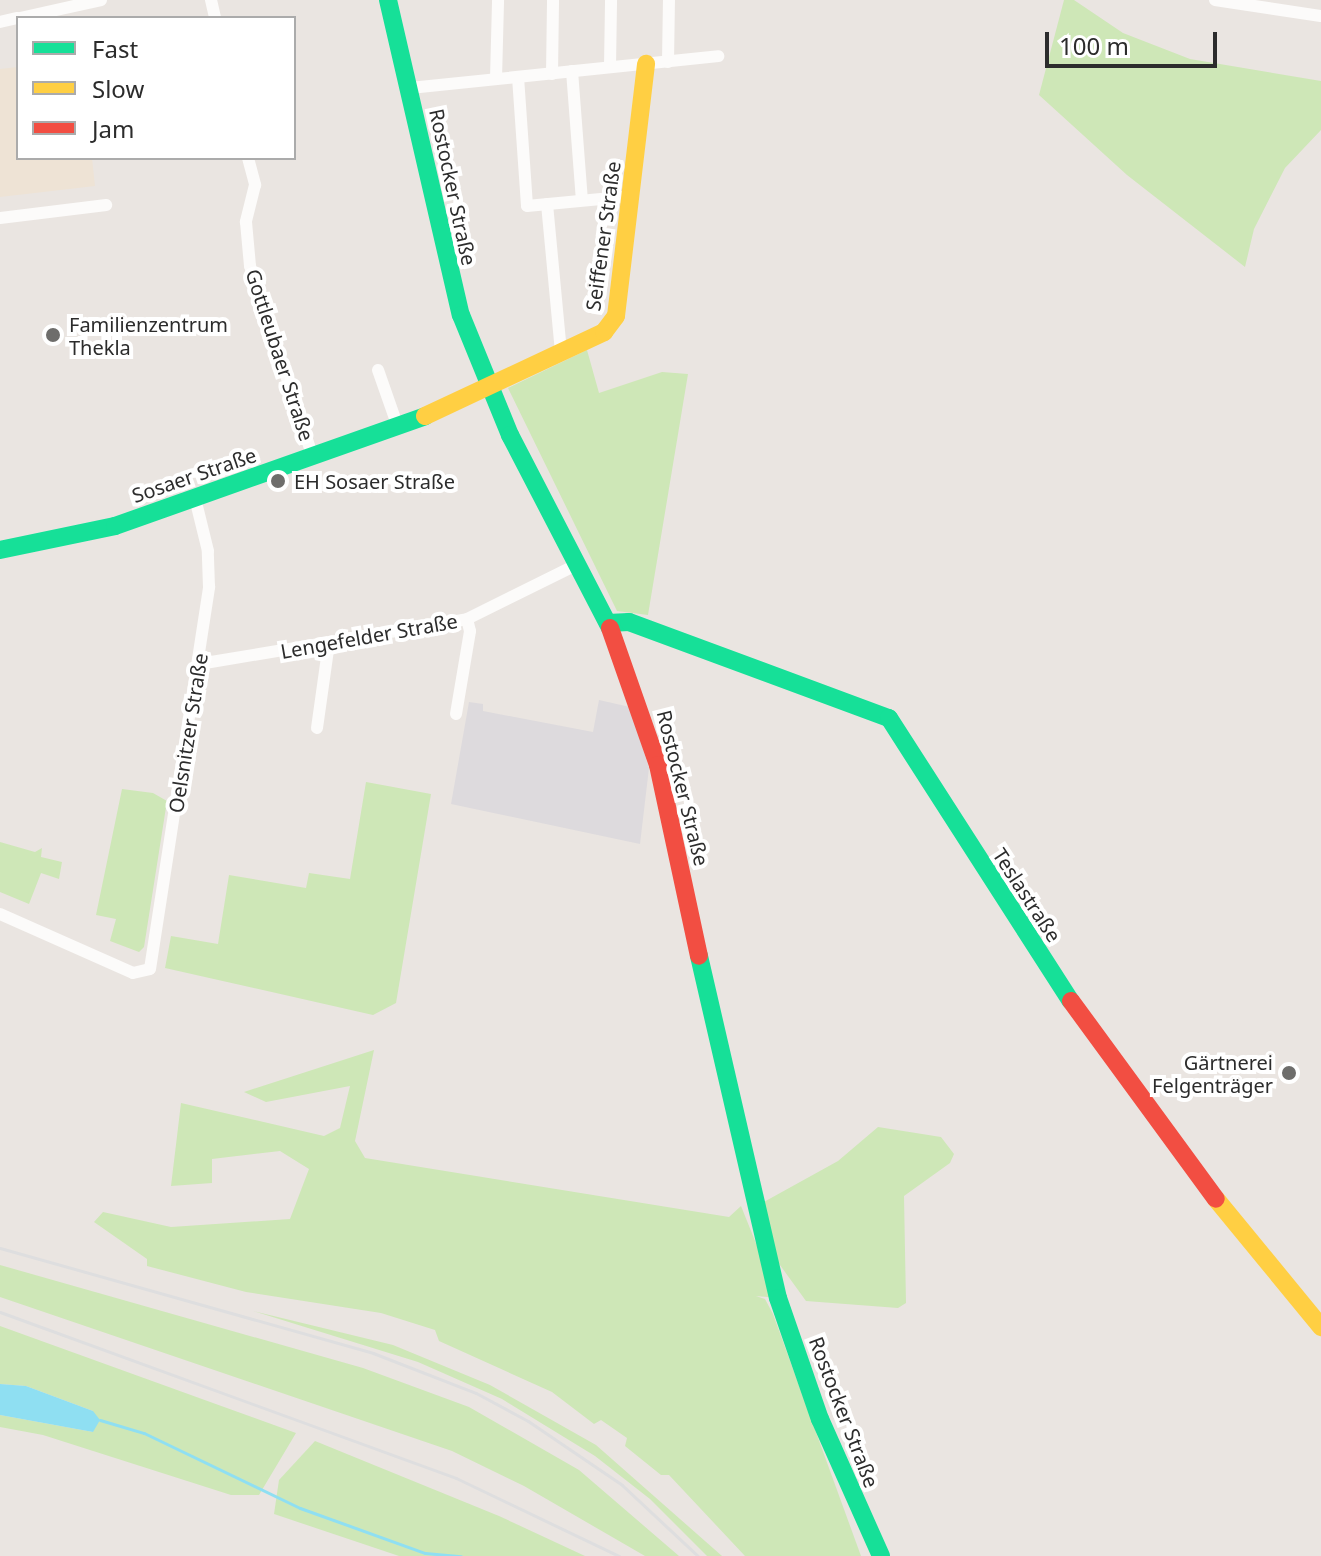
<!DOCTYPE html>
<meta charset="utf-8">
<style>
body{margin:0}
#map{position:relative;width:1321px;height:1556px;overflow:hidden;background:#eae5e1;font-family:"Noto Sans",sans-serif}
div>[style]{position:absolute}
.industrial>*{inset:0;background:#dddadd}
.education>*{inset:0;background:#eee3d5}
.green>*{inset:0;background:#cee7b7}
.water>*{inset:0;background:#8fdff2}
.stream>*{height:3px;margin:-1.5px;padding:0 1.5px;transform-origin:1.5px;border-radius:1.5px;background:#8fdff2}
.street>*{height:12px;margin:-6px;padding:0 6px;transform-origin:6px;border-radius:6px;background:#fcfbfa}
.fast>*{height:18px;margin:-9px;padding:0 9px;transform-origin:9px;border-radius:9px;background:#16e098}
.slow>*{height:18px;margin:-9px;padding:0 9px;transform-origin:9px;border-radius:9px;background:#ffcf43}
.jam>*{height:18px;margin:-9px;padding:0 9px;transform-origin:9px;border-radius:9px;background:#f24e42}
.rail>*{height:3px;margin:-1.5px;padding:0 1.5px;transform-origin:1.5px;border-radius:1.5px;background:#dededf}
.dots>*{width:22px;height:22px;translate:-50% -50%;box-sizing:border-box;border:4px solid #fff;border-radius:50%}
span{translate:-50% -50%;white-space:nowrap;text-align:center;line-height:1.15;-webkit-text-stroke:8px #fff;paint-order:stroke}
.street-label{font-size:20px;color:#2c2c2c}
.poi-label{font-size:20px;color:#2c2c2c}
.left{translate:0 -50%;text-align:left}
.right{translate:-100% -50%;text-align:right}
.legend{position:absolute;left:16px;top:16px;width:280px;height:144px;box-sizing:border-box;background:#fff;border:2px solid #ababab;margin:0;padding:10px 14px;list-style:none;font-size:24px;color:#2c2c2c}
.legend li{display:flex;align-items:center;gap:16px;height:40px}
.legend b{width:40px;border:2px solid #ababab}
.scale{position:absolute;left:1045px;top:32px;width:172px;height:36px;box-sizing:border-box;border:4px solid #2c2c2c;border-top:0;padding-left:10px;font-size:24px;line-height:28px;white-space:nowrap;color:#2c2c2c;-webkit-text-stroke:6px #fff;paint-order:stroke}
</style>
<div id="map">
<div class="industrial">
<div style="clip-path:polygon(599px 700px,630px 707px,649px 768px,640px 844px,451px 804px,469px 702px,483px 704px,483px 711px,593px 732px)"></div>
</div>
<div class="education">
<div style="clip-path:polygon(18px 67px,18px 158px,92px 158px,95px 186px,0 197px,0 69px)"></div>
</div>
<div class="green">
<div style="clip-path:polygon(1064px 0,1074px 0,1123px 33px,1190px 59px,1321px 81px,1321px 130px,1285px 168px,1254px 229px,1245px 267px,1127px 175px,1039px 95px)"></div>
<div style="clip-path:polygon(587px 350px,599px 393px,662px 372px,688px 374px,648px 615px,617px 611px,508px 388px)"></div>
<div style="clip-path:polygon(366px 782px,431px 794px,396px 1003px,373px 1015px,165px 968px,171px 936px,218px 944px,229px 875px,306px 888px,309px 873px,350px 879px)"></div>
<div style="clip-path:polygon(122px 789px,153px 793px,167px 801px,144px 947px,139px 952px,110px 941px,116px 919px,96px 915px)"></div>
<div style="clip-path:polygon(0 842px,35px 852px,42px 848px,41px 857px,62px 862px,59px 879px,41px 873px,29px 904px,0 892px)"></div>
<div style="clip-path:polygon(374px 1050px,355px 1141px,365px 1158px,729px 1217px,741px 1206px,778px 1298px,756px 1296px,765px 1299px,773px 1314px,861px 1556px,745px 1556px,669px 1475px,661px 1475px,625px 1446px,627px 1438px,601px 1420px,594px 1424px,552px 1392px,439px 1341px,435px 1330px,381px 1313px,246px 1292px,147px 1266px,147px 1259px,94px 1222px,103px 1212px,171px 1227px,290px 1219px,309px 1169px,280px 1151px,212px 1159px,212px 1183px,171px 1186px,181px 1103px,324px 1136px,340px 1128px,350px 1086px,266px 1102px,244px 1092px)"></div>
<div style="clip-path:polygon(878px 1127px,941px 1137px,954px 1154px,950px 1163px,904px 1196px,906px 1303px,898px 1308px,806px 1301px,772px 1254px,762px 1203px,838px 1161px)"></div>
<div style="clip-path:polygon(0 1265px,363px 1368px,469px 1407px,579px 1470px,679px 1556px,645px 1556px,524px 1486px,452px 1451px,0 1297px)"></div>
<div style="clip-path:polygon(253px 1311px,393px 1345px,490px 1385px,596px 1445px,722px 1556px,707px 1556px,650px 1499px,595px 1456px,502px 1399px,418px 1362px)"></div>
<div style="clip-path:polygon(0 1326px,213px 1403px,296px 1433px,259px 1495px,231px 1495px,43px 1435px,0 1427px,0 1415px,93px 1432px,93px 1411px,26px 1386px,0 1384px)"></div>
<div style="clip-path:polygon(315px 1441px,499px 1516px,585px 1556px,399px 1556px,274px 1514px,279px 1480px)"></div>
</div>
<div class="water">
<div style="clip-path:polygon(0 1384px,26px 1386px,93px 1411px,100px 1420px,93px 1432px,0 1415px)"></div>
</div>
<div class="stream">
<div style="left:100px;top:1420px;width:46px;rotate:16.5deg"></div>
<div style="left:144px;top:1433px;width:173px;rotate:25.7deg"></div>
<div style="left:300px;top:1508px;width:133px;rotate:19.8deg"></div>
<div style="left:425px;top:1553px;width:36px;rotate:5deg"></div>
</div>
<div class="street">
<div style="left:211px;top:0;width:18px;rotate:77deg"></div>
<div style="left:1215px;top:0;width:107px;rotate:8.6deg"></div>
<div style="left:20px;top:18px;width:83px;rotate:-12.5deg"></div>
<div style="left:0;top:22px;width:18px;rotate:-13deg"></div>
<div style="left:668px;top:62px;width:62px;rotate:-89.1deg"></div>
<div style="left:610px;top:67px;width:67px;rotate:-89.1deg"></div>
<div style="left:572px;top:71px;width:129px;rotate:85.6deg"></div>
<div style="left:552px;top:74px;width:74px;rotate:-89.2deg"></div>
<div style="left:518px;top:77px;width:129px;rotate:86deg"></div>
<div style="left:527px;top:206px;width:106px;rotate:-5.4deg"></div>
<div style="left:496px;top:79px;width:79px;rotate:-88.5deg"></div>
<div style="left:410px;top:88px;width:310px;rotate:-5.9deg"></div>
<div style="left:248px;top:158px;width:28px;rotate:75deg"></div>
<div style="left:255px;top:185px;width:38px;rotate:104deg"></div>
<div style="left:246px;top:222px;width:44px;rotate:84.8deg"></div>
<div style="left:250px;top:266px;width:202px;rotate:71.8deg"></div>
<div style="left:547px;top:204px;width:149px;rotate:84.6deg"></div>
<div style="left:0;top:218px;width:107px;rotate:-7deg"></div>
<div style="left:378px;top:370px;width:60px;rotate:70.7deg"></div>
<div style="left:199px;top:664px;width:272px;rotate:-9.5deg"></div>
<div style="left:467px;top:619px;width:122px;rotate:-26.4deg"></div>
<div style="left:456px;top:714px;width:84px;rotate:-80.4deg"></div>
<div style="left:470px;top:631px;width:12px;rotate:-104deg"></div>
<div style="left:317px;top:728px;width:86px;rotate:-82deg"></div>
<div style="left:0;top:914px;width:145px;rotate:23.9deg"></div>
<div style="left:133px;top:973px;width:17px;rotate:-13deg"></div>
<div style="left:150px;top:969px;width:387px;rotate:-81.2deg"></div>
<div style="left:209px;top:587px;width:36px;rotate:-92deg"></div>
<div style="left:208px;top:551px;width:55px;rotate:-103.8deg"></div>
</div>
<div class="fast">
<div style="left:388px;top:0;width:323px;rotate:77deg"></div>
<div style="left:461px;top:315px;width:130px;rotate:67.8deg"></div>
<div style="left:510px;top:435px;width:217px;rotate:62.6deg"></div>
<div style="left:0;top:550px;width:117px;rotate:-11.8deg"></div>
<div style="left:115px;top:526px;width:329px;rotate:-19.5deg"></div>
<div style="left:608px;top:623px;width:21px;rotate:-3deg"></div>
<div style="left:629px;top:622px;width:277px;rotate:20.3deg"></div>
<div style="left:889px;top:718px;width:336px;rotate:57.3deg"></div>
<div style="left:699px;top:956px;width:351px;rotate:77deg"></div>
<div style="left:778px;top:1298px;width:128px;rotate:70.9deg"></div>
<div style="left:820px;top:1419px;width:150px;rotate:66deg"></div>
</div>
<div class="slow">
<div style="left:425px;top:416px;width:198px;rotate:-25.1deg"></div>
<div style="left:604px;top:332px;width:20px;rotate:-53deg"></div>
<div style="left:616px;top:316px;width:254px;rotate:-83.2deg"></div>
<div style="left:1216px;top:1199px;width:166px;rotate:50.6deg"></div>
</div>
<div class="jam">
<div style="left:610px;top:628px;width:145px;rotate:70.7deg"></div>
<div style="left:658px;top:765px;width:195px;rotate:77.9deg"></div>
<div style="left:1071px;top:1001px;width:245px;rotate:53.8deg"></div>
</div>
<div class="rail">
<div style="left:0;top:1248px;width:387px;rotate:15.7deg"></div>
<div style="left:373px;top:1353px;width:110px;rotate:21.2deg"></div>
<div style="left:476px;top:1393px;width:59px;rotate:28.3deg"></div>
<div style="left:528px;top:1421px;width:114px;rotate:34.2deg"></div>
<div style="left:622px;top:1485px;width:104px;rotate:43.1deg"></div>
<div style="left:0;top:1312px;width:485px;rotate:20deg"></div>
<div style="left:456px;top:1478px;width:181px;rotate:25.6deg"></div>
</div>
<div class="dots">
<div style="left:53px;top:335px;background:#6e6d6b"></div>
<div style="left:278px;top:481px;background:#6e6d6b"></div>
<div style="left:1289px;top:1073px;background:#6e6d6b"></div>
</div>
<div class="street-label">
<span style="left:453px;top:187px;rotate:78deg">Rostocker Straße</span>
<span style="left:603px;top:236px;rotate:-82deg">Seiffener Straße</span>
<span style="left:280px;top:355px;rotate:72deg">Gottleubaer Straße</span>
<span style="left:194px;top:475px;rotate:-19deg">Sosaer Straße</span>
<span style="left:369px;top:636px;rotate:-10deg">Lengefelder Straße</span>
<span style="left:188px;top:733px;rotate:-81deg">Oelsnitzer Straße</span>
<span style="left:683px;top:788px;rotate:76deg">Rostocker Straße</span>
<span style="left:1027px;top:895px;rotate:57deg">Teslastraße</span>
<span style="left:844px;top:1412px;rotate:69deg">Rostocker Straße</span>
</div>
<div class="poi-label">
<span class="left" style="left:69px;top:336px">Familienzentrum<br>Thekla</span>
<span class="left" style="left:294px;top:481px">EH Sosaer Straße</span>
<span class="right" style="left:1273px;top:1074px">Gärtnerei<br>Felgenträger</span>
</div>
<ul class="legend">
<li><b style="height:10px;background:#16e098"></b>Fast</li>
<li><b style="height:10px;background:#ffcf43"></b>Slow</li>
<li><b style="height:10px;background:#f24e42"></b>Jam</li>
</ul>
<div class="scale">100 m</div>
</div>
